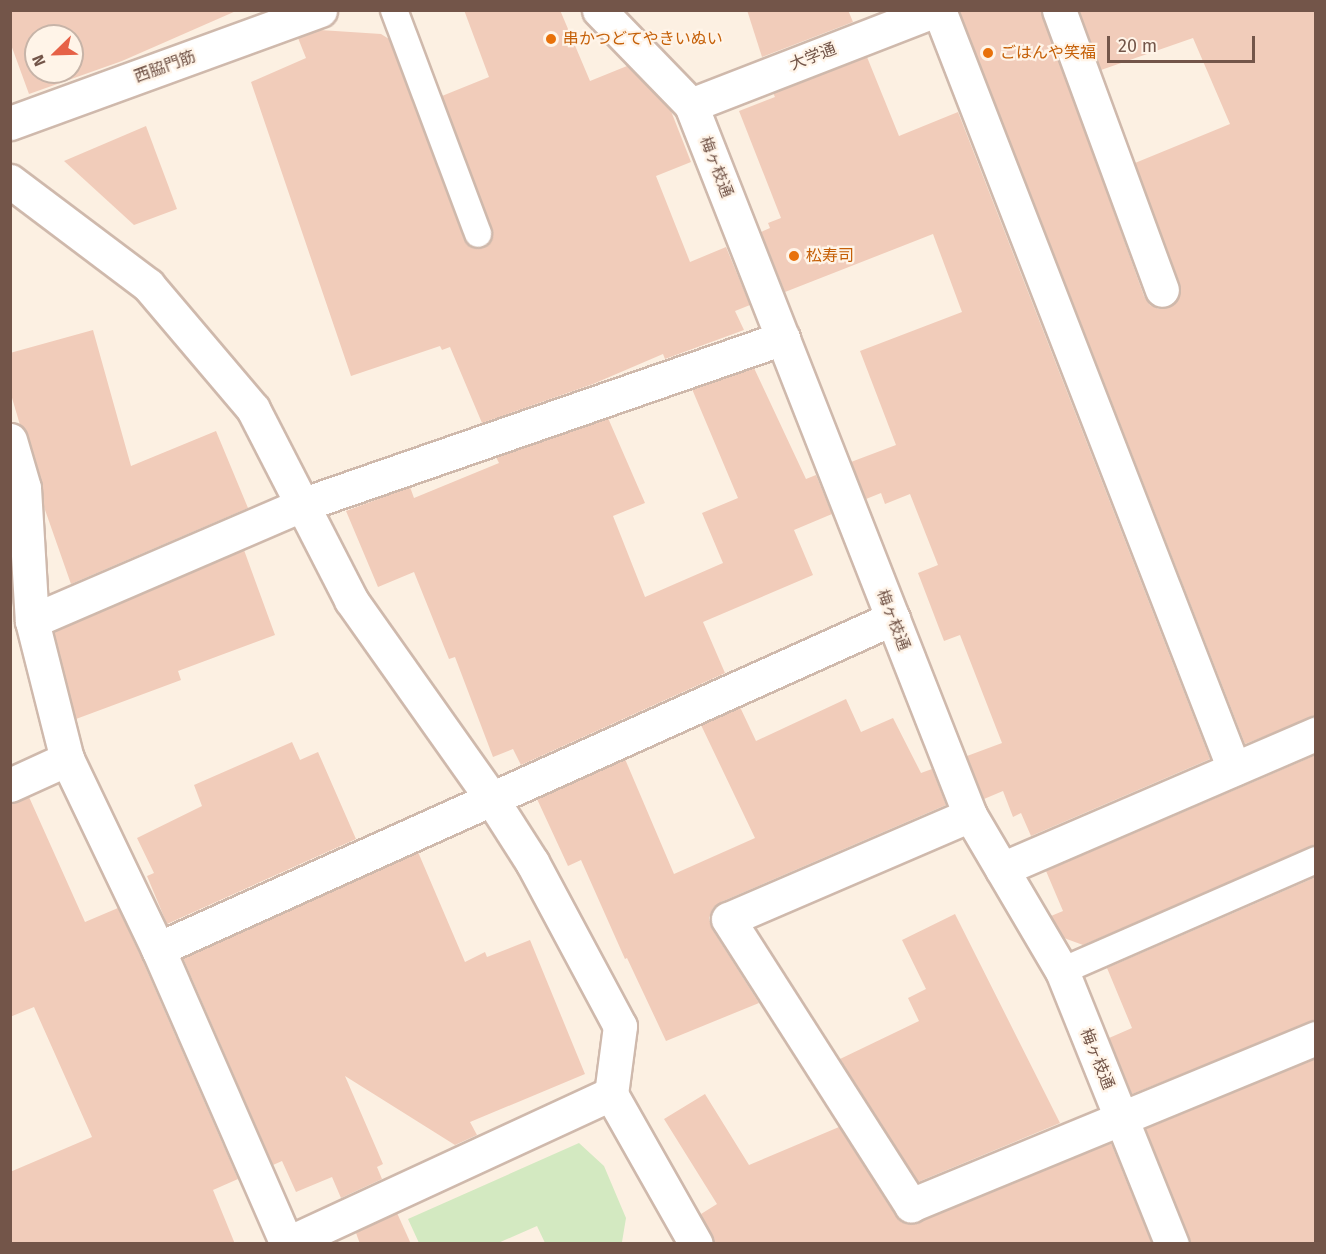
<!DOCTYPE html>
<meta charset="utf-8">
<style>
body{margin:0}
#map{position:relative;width:1326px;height:1254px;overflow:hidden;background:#fcf0e2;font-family:"Fira Sans","Noto Sans JP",sans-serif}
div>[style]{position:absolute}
.green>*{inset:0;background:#d3e9c1}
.building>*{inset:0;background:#f1ccba}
.roads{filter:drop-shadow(2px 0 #cfb9ac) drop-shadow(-2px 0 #cfb9ac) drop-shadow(0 2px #cfb9ac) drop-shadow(0 -2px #cfb9ac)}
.service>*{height:26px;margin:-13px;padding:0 13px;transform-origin:13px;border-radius:13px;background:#fff}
.pedestrian>*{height:33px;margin:-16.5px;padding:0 16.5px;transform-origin:16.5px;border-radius:16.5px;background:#fff}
.minor>*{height:33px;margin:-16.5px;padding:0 16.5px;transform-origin:16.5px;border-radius:16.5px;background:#fff}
.dots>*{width:16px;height:16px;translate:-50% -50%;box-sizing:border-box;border:3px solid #fff4e8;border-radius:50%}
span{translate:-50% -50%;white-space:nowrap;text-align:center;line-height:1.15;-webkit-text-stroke:4.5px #fff4e8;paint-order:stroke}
.food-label{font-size:16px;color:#c56008}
.left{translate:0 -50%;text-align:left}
.street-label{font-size:16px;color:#735549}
.frame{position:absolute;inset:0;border:12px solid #735549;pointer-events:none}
.north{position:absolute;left:24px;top:24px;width:60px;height:60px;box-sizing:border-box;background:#fff4e8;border:2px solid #c7b4a8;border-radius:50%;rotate:247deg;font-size:16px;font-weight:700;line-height:24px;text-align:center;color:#735549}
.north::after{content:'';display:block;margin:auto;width:21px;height:27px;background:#e66147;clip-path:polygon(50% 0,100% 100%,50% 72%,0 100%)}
.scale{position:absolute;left:1107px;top:36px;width:148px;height:27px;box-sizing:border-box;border:3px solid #735549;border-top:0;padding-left:8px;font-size:18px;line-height:21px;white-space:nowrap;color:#735549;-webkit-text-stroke:4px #fff4e8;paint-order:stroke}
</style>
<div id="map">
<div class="green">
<div style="clip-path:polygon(579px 1143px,604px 1166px,626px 1218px,622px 1242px,545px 1243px,537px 1226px,498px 1243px,419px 1243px,408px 1219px)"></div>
</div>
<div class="building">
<div style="clip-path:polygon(evenodd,10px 10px,236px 10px,236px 11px,122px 61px,29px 94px,10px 42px,10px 10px,36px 36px,72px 36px,72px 72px,36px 72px,36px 36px)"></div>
<div style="clip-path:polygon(464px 10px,560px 10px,590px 81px,627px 66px,671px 111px,691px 162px,656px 176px,690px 262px,726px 247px,750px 305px,735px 311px,744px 330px,665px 359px,663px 354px,593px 384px,482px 423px,450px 347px,442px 350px,440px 346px,351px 376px,251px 82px,306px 58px,298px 38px,320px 30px,381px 34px,389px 39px,464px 239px,469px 246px,483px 248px,490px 243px,492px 229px,442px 96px,489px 77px)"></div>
<div style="clip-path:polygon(747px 10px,848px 10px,853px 22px,762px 57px)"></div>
<div style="clip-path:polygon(959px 10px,1041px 10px,1144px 296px,1150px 305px,1159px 309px,1169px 307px,1177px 302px,1180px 294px,1180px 284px,1135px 163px,1230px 124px,1193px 38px,1101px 70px,1079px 10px,1316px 10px,1316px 716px,1245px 744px)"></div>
<div style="clip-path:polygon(867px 57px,899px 136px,958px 112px,1210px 759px,1031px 836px,1021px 813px,1013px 817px,1003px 791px,984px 799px,967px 756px,1002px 743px,960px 635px,944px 641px,918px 573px,938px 565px,910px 494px,885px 504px,881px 493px,866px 499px,851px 462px,896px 445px,860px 351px,962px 312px,933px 234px,785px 292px,761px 232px,770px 228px,768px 223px,781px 218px,739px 111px,775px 97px,773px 93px)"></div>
<div style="clip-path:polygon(146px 126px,177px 209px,134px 225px,64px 161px)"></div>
<div style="clip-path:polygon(93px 330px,131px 466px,216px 431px,248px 508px,71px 584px,44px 507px,42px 483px,28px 435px,20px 425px,10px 391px,10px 353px)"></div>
<div style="clip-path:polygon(754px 368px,806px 479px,816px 475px,832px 514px,794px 530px,813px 575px,703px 622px,725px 673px,521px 765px,513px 749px,493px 757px,455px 657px,449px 659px,414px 572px,378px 587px,346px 511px,410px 487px,414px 498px,499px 463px,496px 457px,608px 418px,645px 503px,613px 516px,645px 597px,723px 563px,702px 513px,738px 498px,692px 389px)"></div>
<div style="clip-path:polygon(244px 550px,275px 635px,178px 671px,181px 680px,76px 719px,54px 632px)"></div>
<div style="clip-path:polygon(846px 699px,861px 732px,893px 718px,921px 773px,932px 769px,946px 805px,721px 902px,713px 908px,709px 918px,712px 929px,759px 1003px,666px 1041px,627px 958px,625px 959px,581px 860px,568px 866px,537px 799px,625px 759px,674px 874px,755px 838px,701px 725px,740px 707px,756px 741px)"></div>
<div style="clip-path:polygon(292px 742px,300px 760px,318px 752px,356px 839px,167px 924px,147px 876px,154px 873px,137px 838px,202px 806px,194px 785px)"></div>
<div style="clip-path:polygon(1316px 755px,1316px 845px,1083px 945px,1064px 938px,1051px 916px,1063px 911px,1046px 871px)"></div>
<div style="clip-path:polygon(29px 797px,85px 922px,118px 908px,141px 957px,238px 1179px,213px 1190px,235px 1244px,10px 1244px,10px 1172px,92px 1137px,34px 1007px,10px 1017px,10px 803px)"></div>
<div style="clip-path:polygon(418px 852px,465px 962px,485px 952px,487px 957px,530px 940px,585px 1074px,470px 1122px,477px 1135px,455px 1145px,345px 1076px,383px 1164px,377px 1167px,382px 1179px,341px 1198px,332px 1177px,296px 1192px,282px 1161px,273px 1165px,183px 958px)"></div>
<div style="clip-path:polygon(1316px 877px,1316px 1020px,1132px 1094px,1109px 1038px,1132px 1028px,1107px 968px)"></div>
<div style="clip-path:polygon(955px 914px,1060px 1123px,918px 1182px,840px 1059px,919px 1021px,908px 998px,926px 989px,902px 940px)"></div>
<div style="clip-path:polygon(1316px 1058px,1316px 1244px,1190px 1244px,1146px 1129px)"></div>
<div style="clip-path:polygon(705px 1094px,749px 1165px,839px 1127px,895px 1215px,909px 1224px,918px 1222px,1111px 1143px,1152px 1244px,715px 1244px,701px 1214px,717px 1204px,664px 1119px)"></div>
<div style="clip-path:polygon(397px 1213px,411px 1244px,360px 1244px,356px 1233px)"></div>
</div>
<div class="roads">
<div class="service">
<div style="left:394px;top:10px;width:239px;rotate:69.4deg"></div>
<div style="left:1062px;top:971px;width:277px;rotate:-23.6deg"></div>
</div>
<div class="pedestrian">
<div style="left:10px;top:181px;width:173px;rotate:37deg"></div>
<div style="left:148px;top:285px;width:162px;rotate:49.7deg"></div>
<div style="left:253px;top:409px;width:215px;rotate:62.8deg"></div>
<div style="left:351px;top:600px;width:242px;rotate:54.7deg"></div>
<div style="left:491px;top:798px;width:76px;rotate:57.4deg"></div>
<div style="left:532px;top:862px;width:186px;rotate:61.8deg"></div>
<div style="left:620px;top:1026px;width:69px;rotate:97.5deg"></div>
</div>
<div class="minor">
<div style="left:599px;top:10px;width:132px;rotate:45.9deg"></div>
<div style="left:691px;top:105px;width:763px;rotate:68.55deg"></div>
<div style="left:970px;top:815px;width:181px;rotate:59.5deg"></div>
<div style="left:1062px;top:971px;width:294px;rotate:68.1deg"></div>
<div style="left:939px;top:10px;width:814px;rotate:68.76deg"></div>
<div style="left:1059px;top:10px;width:298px;rotate:69.8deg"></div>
<div style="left:691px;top:105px;width:263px;rotate:-21.2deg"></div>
<div style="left:10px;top:123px;width:330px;rotate:-20deg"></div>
<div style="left:10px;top:440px;width:50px;rotate:73.7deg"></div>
<div style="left:24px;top:488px;width:133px;rotate:86.6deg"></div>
<div style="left:32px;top:621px;width:142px;rotate:75.8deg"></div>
<div style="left:67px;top:759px;width:211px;rotate:64.4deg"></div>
<div style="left:158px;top:949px;width:322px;rotate:66.4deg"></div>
<div style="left:32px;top:621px;width:296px;rotate:-23.3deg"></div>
<div style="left:304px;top:504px;width:507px;rotate:-19.11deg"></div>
<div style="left:10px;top:785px;width:63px;rotate:-24.5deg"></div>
<div style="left:970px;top:815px;width:263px;rotate:156.7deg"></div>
<div style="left:728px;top:919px;width:340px;rotate:57.4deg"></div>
<div style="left:911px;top:1205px;width:438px;rotate:-22.4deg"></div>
<div style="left:1002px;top:869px;width:342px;rotate:-23.3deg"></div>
<div style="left:158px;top:949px;width:806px;rotate:-24.24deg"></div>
<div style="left:286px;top:1244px;width:358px;rotate:-24.8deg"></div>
<div style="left:611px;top:1094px;width:172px;rotate:60.5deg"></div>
</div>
</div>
<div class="dots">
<div style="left:551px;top:39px;background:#e8710a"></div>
<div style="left:988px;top:53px;background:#e8710a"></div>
<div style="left:794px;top:256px;background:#e8710a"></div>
</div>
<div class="food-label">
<span class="left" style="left:563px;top:39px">串かつどてやきいぬい</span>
<span class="left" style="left:1000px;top:53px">ごはんや笑福</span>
<span class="left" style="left:806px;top:256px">松寿司</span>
</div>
<div class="street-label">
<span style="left:813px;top:57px;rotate:-21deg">大学通</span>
<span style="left:165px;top:67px;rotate:-20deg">西脇門筋</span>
<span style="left:716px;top:167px;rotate:69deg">梅ヶ枝通</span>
<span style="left:893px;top:620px;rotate:69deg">梅ヶ枝通</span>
<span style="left:1097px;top:1059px;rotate:68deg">梅ヶ枝通</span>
</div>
<div class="frame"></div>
<div class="north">N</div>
<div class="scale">20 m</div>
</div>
